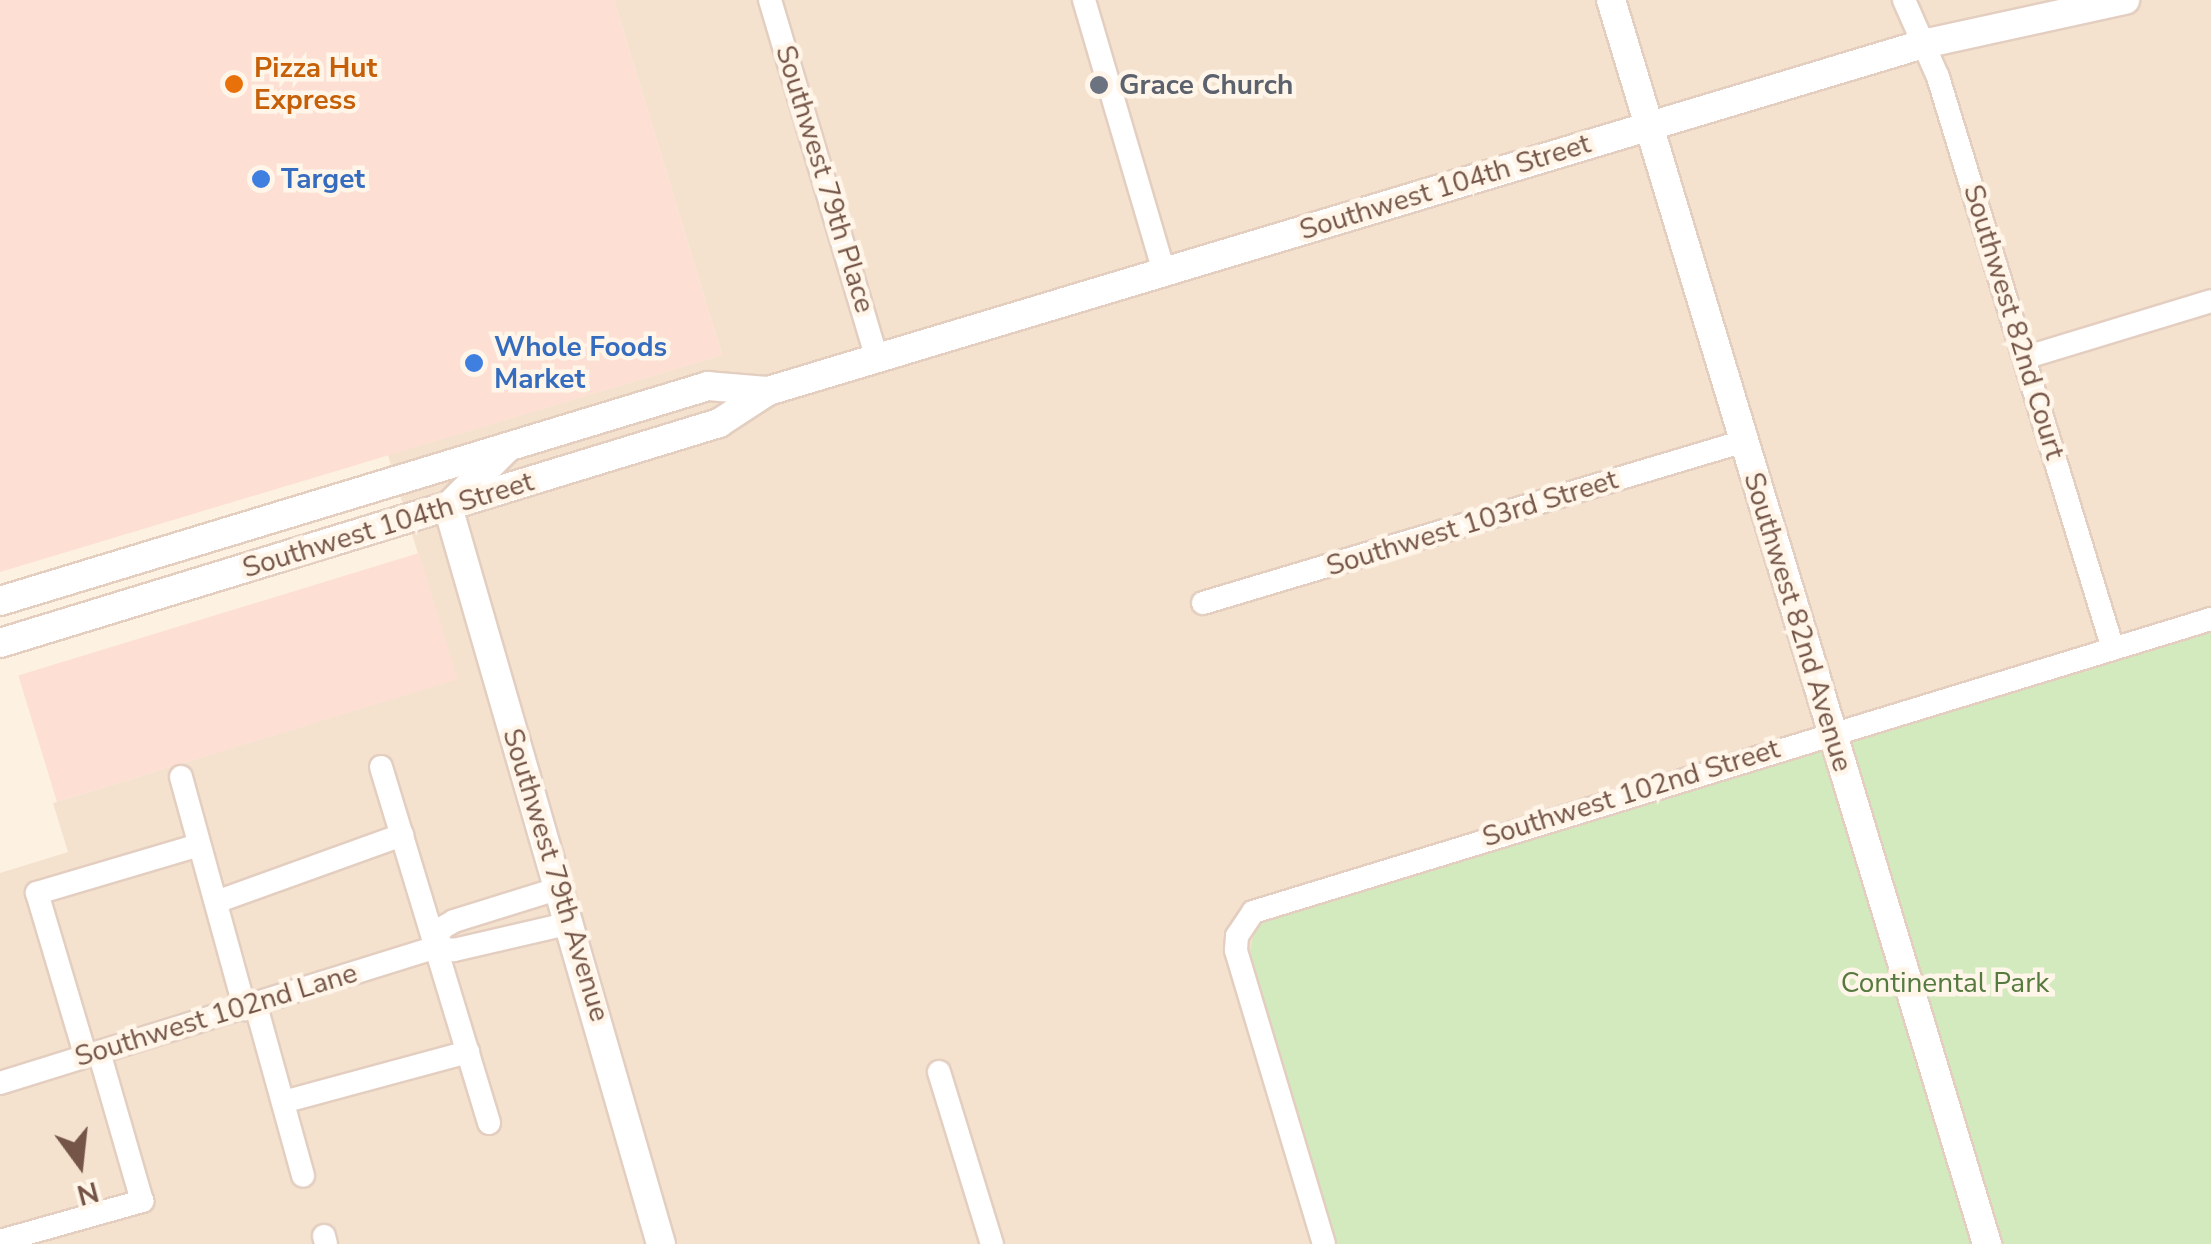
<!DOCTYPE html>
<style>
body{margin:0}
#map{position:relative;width:2211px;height:1244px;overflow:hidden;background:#fdf1e1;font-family:"Nunito Sans",sans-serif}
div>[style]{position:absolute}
.residential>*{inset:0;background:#f4e2cf}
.commercial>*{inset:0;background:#fddfd4;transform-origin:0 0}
.green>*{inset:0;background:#d3eabf}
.roads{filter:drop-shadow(2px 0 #e3cec0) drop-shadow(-2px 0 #e3cec0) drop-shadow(0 2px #e3cec0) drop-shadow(0 -2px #e3cec0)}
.minor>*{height:22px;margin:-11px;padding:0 11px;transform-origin:11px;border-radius:11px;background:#fff}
.tertiary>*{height:28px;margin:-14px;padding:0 14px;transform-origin:14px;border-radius:14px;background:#fff}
.dots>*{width:28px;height:28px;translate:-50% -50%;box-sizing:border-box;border:5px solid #fff5e8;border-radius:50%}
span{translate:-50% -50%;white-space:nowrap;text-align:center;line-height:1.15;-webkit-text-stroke:9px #fff5e8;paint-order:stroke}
.food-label{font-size:28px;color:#c56008;font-weight:700}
.left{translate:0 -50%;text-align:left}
.worship-label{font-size:28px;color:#5b616d;font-weight:700}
.shop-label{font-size:28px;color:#366cbe;font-weight:700}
.street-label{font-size:28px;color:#745547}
.park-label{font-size:28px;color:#547a3f}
.north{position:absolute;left:30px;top:1114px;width:100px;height:100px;-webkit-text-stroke:8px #fff5e8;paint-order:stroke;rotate:165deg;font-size:28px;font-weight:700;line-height:40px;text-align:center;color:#745547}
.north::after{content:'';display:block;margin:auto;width:35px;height:45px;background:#745547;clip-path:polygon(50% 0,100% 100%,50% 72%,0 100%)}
</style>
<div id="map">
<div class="residential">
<div style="clip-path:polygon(614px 0,2211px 0,2211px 629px,1334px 1244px,0 1244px,0 873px,68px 852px,53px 803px,456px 679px,388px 455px,722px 355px)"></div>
</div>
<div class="commercial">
<div style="clip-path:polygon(0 0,614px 0,722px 355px,0 572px)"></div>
<div style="left:419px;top:553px;width:132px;height:419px;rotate:73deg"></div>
</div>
<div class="green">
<div style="clip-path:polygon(2211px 629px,2211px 1244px,1334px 1244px,1249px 957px,1254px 932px,1270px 914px)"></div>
</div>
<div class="roads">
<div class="minor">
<div style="left:770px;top:0;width:374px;rotate:73.4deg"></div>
<div style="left:1084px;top:0;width:283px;rotate:73.6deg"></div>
<div style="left:1904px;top:0;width:84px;rotate:66.2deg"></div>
<div style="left:1938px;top:77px;width:598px;rotate:72.99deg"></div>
<div style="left:2027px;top:357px;width:192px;rotate:-16.9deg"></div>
<div style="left:1203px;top:603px;width:562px;rotate:-16.66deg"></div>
<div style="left:381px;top:767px;width:372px;rotate:73.1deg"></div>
<div style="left:181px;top:777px;width:241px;rotate:74.6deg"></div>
<div style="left:216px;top:902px;width:198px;rotate:-19.8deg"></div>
<div style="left:433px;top:948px;width:22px;rotate:-66deg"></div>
<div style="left:442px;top:928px;width:14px;rotate:-30deg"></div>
<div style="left:454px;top:921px;width:111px;rotate:-17.3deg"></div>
<div style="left:256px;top:1006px;width:176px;rotate:74.5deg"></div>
<div style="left:85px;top:1054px;width:168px;rotate:-106.6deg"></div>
<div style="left:37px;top:893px;width:169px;rotate:-16.5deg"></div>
<div style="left:939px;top:1072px;width:180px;rotate:72.9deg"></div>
<div style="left:0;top:1083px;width:454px;rotate:-17.3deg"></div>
<div style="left:433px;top:948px;width:21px;rotate:5deg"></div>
<div style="left:454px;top:950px;width:120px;rotate:-13deg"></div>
<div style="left:283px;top:1102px;width:192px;rotate:-15.1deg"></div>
<div style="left:324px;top:1236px;width:8px;rotate:76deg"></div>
<div style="left:0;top:1241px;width:148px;rotate:-15.7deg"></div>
<div style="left:142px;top:1201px;width:155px;rotate:-106.1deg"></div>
<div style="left:1324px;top:1244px;width:307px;rotate:-106.7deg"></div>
<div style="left:1236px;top:950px;width:14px;rotate:-86deg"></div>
<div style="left:1237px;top:936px;width:29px;rotate:-56deg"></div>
<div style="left:1253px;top:912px;width:1002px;rotate:-17.01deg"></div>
</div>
<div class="tertiary">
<div style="left:1611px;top:0;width:1300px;rotate:73.18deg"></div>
<div style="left:506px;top:449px;width:82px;rotate:135deg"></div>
<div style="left:448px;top:507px;width:767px;rotate:73.88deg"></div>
<div style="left:0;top:601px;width:740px;rotate:-16.89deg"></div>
<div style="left:708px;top:386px;width:60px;rotate:4.8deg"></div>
<div style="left:0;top:643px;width:752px;rotate:-17.01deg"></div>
<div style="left:719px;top:423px;width:59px;rotate:-33.1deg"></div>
<div style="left:768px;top:391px;width:1206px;rotate:-16.72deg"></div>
<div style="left:1923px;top:44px;width:207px;rotate:-12.3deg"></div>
</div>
</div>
<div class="dots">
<div style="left:234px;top:84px;background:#e8710a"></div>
<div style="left:1099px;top:85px;background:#6b7280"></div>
<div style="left:261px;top:179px;background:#3f7fe0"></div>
<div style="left:474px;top:363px;background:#3f7fe0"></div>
</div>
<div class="food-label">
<span class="left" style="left:254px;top:84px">Pizza Hut<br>Express</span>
</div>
<div class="worship-label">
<span class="left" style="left:1119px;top:85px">Grace Church</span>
</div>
<div class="shop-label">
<span class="left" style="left:281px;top:179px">Target</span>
<span class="left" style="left:494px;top:363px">Whole Foods<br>Market</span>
</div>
<div class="street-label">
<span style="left:825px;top:179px;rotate:73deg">Southwest 79th Place</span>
<span style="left:1445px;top:187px;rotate:-17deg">Southwest 104th Street</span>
<span style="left:2014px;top:322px;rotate:73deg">Southwest 82nd Court</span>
<span style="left:1472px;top:523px;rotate:-17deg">Southwest 103rd Street</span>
<span style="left:388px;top:525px;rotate:-17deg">Southwest 104th Street</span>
<span style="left:1798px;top:622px;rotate:73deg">Southwest 82nd Avenue</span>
<span style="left:1631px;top:793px;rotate:-17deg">Southwest 102nd Street</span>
<span style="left:556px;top:875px;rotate:73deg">Southwest 79th Avenue</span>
<span style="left:216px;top:1015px;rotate:-17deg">Southwest 102nd Lane</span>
</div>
<div class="park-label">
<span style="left:1945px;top:983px">Continental Park</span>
</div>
<div class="north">N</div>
</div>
